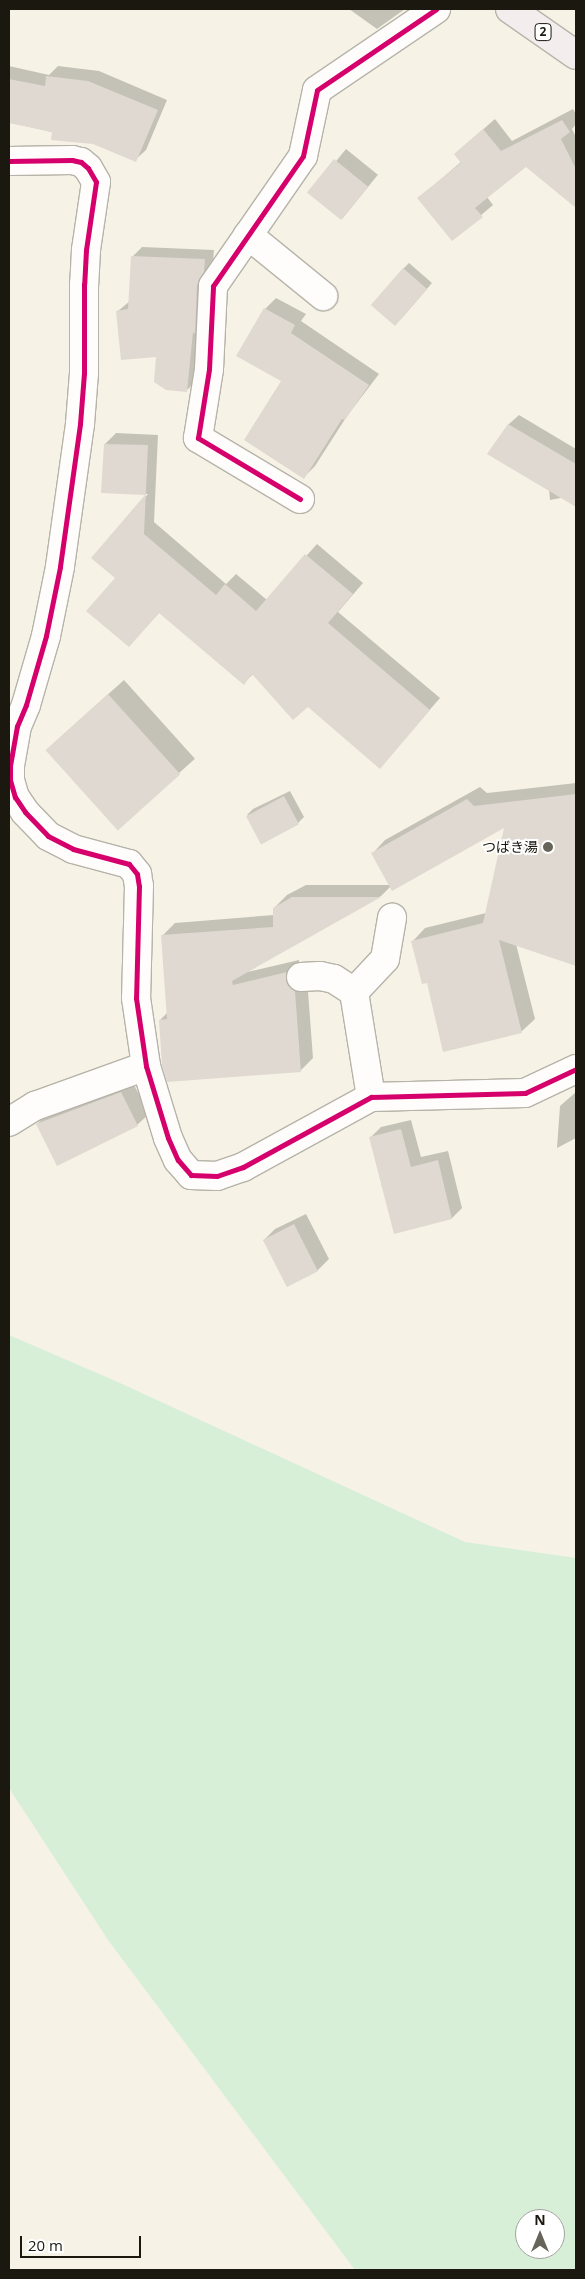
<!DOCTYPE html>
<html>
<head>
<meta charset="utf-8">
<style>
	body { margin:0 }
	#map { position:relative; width:585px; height:2279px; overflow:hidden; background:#f6f2e5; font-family:"Open Sans","Noto Sans JP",sans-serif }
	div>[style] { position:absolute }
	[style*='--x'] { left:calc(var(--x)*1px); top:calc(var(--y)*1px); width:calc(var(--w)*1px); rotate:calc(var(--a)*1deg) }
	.green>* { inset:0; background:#d7efd7 }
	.shadow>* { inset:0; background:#0003; transform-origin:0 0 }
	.building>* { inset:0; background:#dfd9d1; transform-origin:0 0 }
	.roads { filter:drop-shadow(1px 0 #b6b3a9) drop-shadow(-1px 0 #b6b3a9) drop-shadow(0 1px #b6b3a9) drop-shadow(0 -1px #b6b3a9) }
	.minor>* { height:28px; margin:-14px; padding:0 14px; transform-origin:14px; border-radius:14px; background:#fefdfb }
	.major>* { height:28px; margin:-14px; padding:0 14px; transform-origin:14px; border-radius:14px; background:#f3eeed }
	.cycleway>* { height:5px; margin:-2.5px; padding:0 2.5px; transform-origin:2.5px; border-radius:2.5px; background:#d6006c }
	.dots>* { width:14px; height:14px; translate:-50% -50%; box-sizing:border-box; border:2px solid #fff; border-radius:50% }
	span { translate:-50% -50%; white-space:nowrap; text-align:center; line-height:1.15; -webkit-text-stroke:4px #fff; paint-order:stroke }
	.shield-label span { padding:1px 4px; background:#fff; border:1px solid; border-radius:4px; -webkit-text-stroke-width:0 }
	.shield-label { font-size:12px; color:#1a180f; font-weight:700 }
	.poi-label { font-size:14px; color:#1a180f }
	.right { translate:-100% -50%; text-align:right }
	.frame { position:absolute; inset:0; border:10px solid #1a180f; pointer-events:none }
	.north { position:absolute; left:515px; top:2209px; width:50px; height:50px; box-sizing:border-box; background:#fff; border:1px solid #a3a39f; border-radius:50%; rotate:0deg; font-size:14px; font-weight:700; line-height:20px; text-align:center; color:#1a180f }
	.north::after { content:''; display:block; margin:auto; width:18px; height:22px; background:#67645a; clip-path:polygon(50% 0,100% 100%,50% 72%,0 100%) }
	.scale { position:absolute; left:20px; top:2236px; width:121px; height:22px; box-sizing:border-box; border:2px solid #1a180f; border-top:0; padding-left:6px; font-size:15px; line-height:18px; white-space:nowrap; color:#1a180f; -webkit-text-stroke:4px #fff; paint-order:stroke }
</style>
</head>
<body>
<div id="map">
	<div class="green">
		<div style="clip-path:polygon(evenodd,9px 1335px,120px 1383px,465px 1542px,576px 1558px,576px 2270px,355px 2270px,108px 1940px,9px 1788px,9px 1335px,525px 2219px,555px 2219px,555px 2249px,525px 2249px,525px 2219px)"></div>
	</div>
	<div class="shadow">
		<div style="clip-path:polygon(349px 9px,405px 9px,377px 29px)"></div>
		<div style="clip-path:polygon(9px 66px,49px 75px,58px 66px,99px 71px,167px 100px,146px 150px,135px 160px,94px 142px,9px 122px)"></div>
		<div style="clip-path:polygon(573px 109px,576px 114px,576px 124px,572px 129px,576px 137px,576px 206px,526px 165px,487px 197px,493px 205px,453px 239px,419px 198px,461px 162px,455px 154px,495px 119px,512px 141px)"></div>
		<div style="left:346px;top:149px;width:41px;height:57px;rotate:39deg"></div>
		<div style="clip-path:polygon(142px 247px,214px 250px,213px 261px,206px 275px,196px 381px,186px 391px,118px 311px,130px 301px,132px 257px)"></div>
		<div style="clip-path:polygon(409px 263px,432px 283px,401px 319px,403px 269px)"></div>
		<div style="clip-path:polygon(276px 298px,306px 314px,301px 321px,379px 374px,347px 416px,315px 466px,304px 477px,265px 309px)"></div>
		<div style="clip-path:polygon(519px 415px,576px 449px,576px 495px,550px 500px,549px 489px,489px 454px,509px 424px)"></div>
		<div style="clip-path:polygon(116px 433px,158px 435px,154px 522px,226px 584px,236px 574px,267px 600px,317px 544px,363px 583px,338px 612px,440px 698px,380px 767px,308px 705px,253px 674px,244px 683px,160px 612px,129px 645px,116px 578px,93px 558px,148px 494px,102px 492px,105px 444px)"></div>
		<div style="left:124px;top:680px;width:106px;height:104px;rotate:48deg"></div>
		<div style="clip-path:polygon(576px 783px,576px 964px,516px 944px,535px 1019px,522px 1031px,444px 1051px,428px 982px,413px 941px,425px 928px,486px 913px,506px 826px,391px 886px,381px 896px,243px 973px,299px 960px,300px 972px,307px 978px,313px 1058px,300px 1071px,160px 1020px,168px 1012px,162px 936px,175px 923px,274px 915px,274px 908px,287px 895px,306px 885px,390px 885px,373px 853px,385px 840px,480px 787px,487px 793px)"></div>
		<div style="clip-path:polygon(290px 791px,304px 817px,298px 823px,247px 815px,253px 809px)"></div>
		<div style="clip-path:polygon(132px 1081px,149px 1114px,137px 1125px,37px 1124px,49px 1113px)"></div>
		<div style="clip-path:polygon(576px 1092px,576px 1138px,557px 1148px,560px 1106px)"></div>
		<div style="clip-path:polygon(411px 1120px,421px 1157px,448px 1151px,462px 1208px,452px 1218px,395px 1233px,371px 1137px,381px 1127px)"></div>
		<div style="clip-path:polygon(306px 1214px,329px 1259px,318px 1270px,287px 1285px,264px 1240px,275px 1229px)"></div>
	</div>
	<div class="building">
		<div style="clip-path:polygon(46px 76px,88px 81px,158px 110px,136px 162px,93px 144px,51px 140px,52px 132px,9px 123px,9px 79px,45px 86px)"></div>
		<div style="clip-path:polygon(562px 120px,570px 132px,561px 139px,576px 169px,576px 208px,526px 167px,475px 208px,483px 217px,452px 241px,417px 198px,461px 163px,454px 154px,483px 129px,501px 151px)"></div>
		<div style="left:334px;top:159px;width:44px;height:43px;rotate:39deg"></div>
		<div style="clip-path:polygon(131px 256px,205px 259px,204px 272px,197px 285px,195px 334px,193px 332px,187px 392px,166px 390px,154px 382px,156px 357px,121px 360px,116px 311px,128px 309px)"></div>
		<div style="left:403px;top:268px;width:32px;height:49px;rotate:41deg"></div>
		<div style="clip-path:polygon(264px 308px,295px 325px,291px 333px,369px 385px,345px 420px,342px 419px,304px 479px,244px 440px,281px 381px,236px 356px)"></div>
		<div style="clip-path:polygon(508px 424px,576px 464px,576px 507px,487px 454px)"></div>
		<div style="clip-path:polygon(104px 444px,148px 445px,144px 534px,216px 595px,225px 584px,256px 611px,305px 554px,353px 594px,328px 623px,430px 710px,380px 769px,308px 707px,293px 720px,252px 674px,244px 685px,159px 613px,129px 647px,86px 611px,115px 578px,91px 558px,145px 495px,101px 493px)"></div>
		<div style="left:108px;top:694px;width:108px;height:84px;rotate:48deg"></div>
		<div style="clip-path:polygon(576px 794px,576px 966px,499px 940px,522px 1033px,443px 1052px,427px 983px,422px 984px,411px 941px,483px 923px,504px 828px,392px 891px,371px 853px,467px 799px,474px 806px)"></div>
		<div style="left:284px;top:796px;width:32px;height:43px;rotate:62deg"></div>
		<div style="clip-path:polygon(292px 897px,381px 897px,232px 981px,233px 985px,287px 972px,288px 985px,295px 991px,301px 1072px,167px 1082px,162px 1065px,159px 1020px,167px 1019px,161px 935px,273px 927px,273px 908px)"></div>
		<div style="clip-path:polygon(121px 1092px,138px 1126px,57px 1166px,36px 1124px)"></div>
		<div style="clip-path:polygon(401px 1129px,411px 1167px,438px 1160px,452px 1219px,394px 1234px,369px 1137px)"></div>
		<div style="left:294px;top:1224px;width:53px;height:35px;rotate:63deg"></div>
	</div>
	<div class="roads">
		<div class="minor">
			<div style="--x:9;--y:161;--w:63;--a:-0.9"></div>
			<div style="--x:72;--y:160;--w:9;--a:13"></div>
			<div style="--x:81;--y:162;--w:9;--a:41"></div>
			<div style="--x:88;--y:168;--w:16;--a:60"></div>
			<div style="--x:96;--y:182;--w:69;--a:98.4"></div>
			<div style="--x:86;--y:250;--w:34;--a:93"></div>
			<div style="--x:84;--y:284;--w:89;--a:90"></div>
			<div style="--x:84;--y:373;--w:51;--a:94.5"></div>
			<div style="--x:80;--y:424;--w:144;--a:98"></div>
			<div style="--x:60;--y:567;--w:70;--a:101.5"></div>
			<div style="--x:46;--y:636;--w:72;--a:106.2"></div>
			<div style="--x:26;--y:705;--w:23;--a:113"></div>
			<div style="--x:17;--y:726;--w:40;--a:100"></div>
			<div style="--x:10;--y:765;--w:15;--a:90"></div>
			<div style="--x:10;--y:780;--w:18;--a:74"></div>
			<div style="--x:15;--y:797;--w:18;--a:56"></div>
			<div style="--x:25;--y:812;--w:33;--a:46"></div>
			<div style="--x:48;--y:836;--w:28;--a:27"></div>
			<div style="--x:73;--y:849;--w:58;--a:15"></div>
			<div style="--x:129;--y:864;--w:13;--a:51"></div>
			<div style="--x:137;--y:874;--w:12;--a:81"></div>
			<div style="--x:139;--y:886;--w:112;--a:91.5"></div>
			<div style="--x:136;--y:998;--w:69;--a:81.6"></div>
			<div style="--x:146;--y:1066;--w:75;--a:73"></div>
			<div style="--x:168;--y:1138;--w:24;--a:66"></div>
			<div style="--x:178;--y:1160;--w:20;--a:49"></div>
			<div style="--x:191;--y:1175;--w:26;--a:2"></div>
			<div style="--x:217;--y:1176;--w:28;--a:-19"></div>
			<div style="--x:243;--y:1167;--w:146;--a:-28.7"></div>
			<div style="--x:371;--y:1097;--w:154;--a:-1.5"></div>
			<div style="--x:525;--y:1093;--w:56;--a:-25.2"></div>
			<div style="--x:248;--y:235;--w:97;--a:39.1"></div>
			<div style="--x:300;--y:499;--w:119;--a:-149.1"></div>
			<div style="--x:198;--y:438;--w:70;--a:-80.9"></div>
			<div style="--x:209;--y:369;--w:83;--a:-87.2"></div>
			<div style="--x:213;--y:286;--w:158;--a:-55.3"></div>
			<div style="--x:303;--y:156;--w:67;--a:-78"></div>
			<div style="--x:317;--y:90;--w:144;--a:-34.2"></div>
			<div style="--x:301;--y:977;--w:19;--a:-3"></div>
			<div style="--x:320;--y:976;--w:14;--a:12"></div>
			<div style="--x:334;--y:979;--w:24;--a:33"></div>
			<div style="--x:371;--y:1097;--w:106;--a:-99.2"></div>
			<div style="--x:354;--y:992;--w:45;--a:-46.8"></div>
			<div style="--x:385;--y:959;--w:42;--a:-80.3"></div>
			<div style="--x:9;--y:1122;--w:31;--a:-32"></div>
			<div style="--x:35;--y:1106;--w:118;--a:-19.8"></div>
		</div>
		<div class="major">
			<div style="--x:510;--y:9;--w:80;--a:34.9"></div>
		</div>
	</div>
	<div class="cycleway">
		<div style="--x:9;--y:161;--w:63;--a:-0.9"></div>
		<div style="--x:72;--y:160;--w:9;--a:13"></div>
		<div style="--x:81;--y:162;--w:9;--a:41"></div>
		<div style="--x:88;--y:168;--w:16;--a:60"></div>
		<div style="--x:96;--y:182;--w:69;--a:98.4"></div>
		<div style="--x:86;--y:250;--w:34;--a:93"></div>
		<div style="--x:84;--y:284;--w:89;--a:90"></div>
		<div style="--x:84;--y:373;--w:51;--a:94.5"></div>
		<div style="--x:80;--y:424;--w:144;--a:98"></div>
		<div style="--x:60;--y:567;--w:70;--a:101.5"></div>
		<div style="--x:46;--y:636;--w:72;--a:106.2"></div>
		<div style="--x:26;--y:705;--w:23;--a:113"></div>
		<div style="--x:17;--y:726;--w:40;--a:100"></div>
		<div style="--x:10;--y:765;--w:15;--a:90"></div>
		<div style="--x:10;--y:780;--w:18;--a:74"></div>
		<div style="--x:15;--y:797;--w:18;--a:56"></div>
		<div style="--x:25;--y:812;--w:33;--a:46"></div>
		<div style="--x:48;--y:836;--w:28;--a:27"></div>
		<div style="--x:73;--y:849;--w:58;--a:15"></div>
		<div style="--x:129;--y:864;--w:13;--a:51"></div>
		<div style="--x:137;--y:874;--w:12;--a:81"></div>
		<div style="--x:139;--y:886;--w:112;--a:91.5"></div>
		<div style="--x:136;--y:998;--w:69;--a:81.6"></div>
		<div style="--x:146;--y:1066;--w:75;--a:73"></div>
		<div style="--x:168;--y:1138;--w:24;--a:66"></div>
		<div style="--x:178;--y:1160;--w:20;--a:49"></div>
		<div style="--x:191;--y:1175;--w:26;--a:2"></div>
		<div style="--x:217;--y:1176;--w:28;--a:-19"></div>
		<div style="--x:243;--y:1167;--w:146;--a:-28.7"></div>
		<div style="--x:371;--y:1097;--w:154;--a:-1.5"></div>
		<div style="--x:525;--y:1093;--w:56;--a:-25.2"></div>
		<div style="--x:300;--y:499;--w:119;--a:-149.1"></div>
		<div style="--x:198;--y:438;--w:70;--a:-80.9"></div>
		<div style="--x:209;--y:369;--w:83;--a:-87.2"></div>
		<div style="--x:213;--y:286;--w:158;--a:-55.3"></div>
		<div style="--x:303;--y:156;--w:67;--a:-78"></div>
		<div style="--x:317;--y:90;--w:144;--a:-34.2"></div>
	</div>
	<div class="dots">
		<div style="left:548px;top:847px;background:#67645a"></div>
	</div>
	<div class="shield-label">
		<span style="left:543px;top:32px">2</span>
	</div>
	<div class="poi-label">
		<span class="right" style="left:538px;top:847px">つばき湯</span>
	</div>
	<div class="frame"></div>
	<div class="north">N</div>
	<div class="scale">20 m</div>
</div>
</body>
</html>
